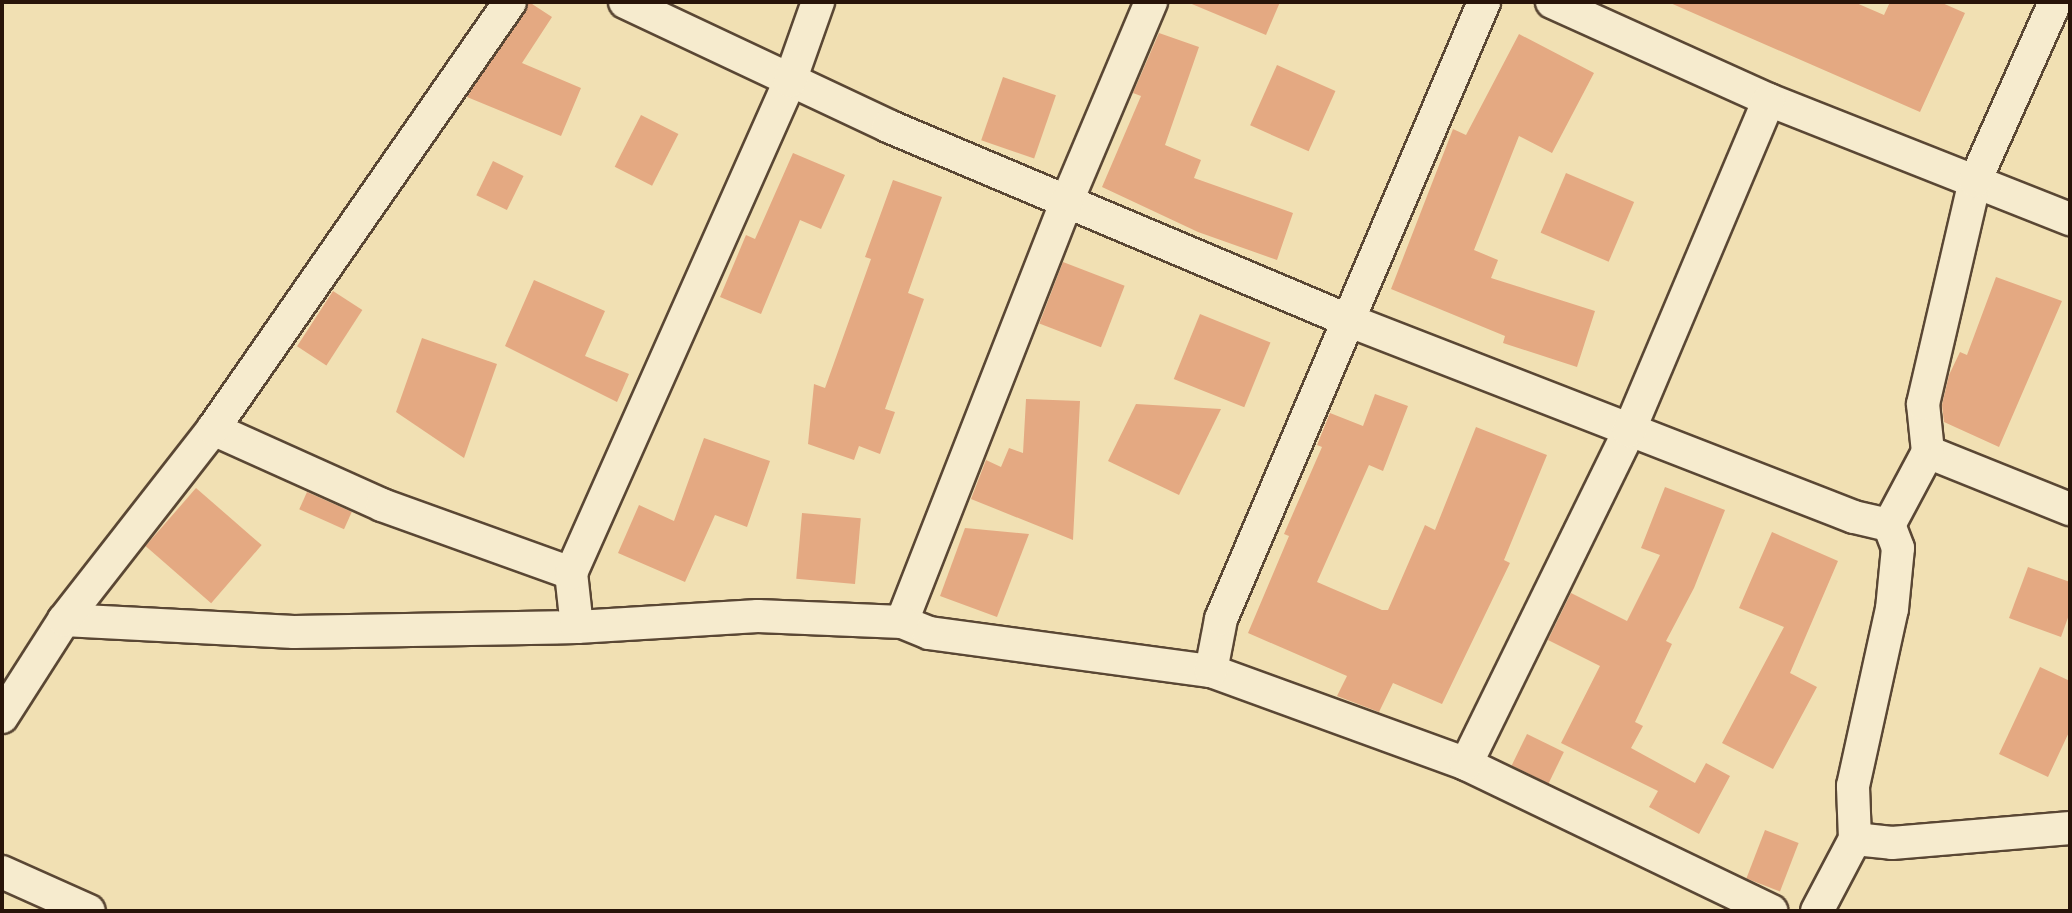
<!DOCTYPE html>
<html>
<head>
<meta charset="utf-8">
<style>
	body { margin:0 }
	#map { position:relative; width:2072px; height:913px; overflow:hidden; background:#f1e0b3; font-family:Alegreya,serif }
	div>[style] { position:absolute }
	[style*='--x'] { left:calc(var(--x)*1px); top:calc(var(--y)*1px); width:calc(var(--w)*1px); rotate:calc(var(--a)*1deg) }
	.building>* { inset:0; background:#e4a982; transform-origin:0 0 }
	.roads { filter:drop-shadow(2px 0 #5a4734) drop-shadow(-2px 0 #5a4734) drop-shadow(0 2px #5a4734) drop-shadow(0 -2px #5a4734) }
	.street>* { height:32px; margin:-16px; padding:0 16px; transform-origin:16px; border-radius:16px; background:#f6ebce }
	span { translate:-50% -50%; white-space:nowrap; text-align:center; line-height:1.15; -webkit-text-stroke:8px #f6ebce; paint-order:stroke }
	.frame { position:absolute; inset:0; border:4px solid #281409; pointer-events:none }
</style>
</head>
<body>
<div id="map">
	<div class="building">
		<div style="clip-path:polygon(529px 2px,552px 17px,522px 63px,581px 88px,561px 136px,467px 97px)"></div>
		<div style="clip-path:polygon(1187px 2px,1280px 2px,1266px 35px)"></div>
		<div style="clip-path:polygon(1668px 2px,1854px 2px,1884px 15px,1890px 2px,1940px 2px,1965px 13px,1920px 112px)"></div>
		<div style="clip-path:polygon(1159px 33px,1199px 47px,1165px 145px,1201px 160px,1194px 178px,1293px 213px,1277px 260px,1198px 232px,1102px 187px,1141px 96px,1133px 93px)"></div>
		<div style="clip-path:polygon(1519px 34px,1594px 73px,1552px 153px,1519px 136px,1474px 250px,1498px 260px,1491px 278px,1595px 311px,1577px 367px,1503px 343px,1505px 336px,1391px 289px,1453px 129px,1466px 135px)"></div>
		<div style="left:1277px;top:65px;width:64px;height:66px;rotate:24deg"></div>
		<div style="left:1003px;top:77px;width:56px;height:67px;rotate:19deg"></div>
		<div style="left:641px;top:115px;width:42px;height:58px;rotate:27deg"></div>
		<div style="clip-path:polygon(793px 153px,845px 175px,821px 229px,800px 220px,761px 314px,720px 297px,746px 235px,755px 239px)"></div>
		<div style="left:493px;top:161px;width:34px;height:38px;rotate:26deg"></div>
		<div style="left:1566px;top:173px;width:74px;height:65px;rotate:23deg"></div>
		<div style="clip-path:polygon(893px 180px,942px 197px,908px 293px,924px 299px,885px 409px,895px 412px,880px 454px,859px 446px,854px 460px,808px 444px,814px 384px,825px 388px,871px 259px,865px 257px)"></div>
		<div style="left:1063px;top:262px;width:66px;height:66px;rotate:21deg"></div>
		<div style="clip-path:polygon(1996px 277px,2062px 301px,1999px 447px,1944px 422px,1942px 405px,1949px 375px,1960px 352px,1967px 355px)"></div>
		<div style="clip-path:polygon(534px 280px,605px 311px,585px 356px,629px 374px,617px 402px,505px 346px)"></div>
		<div style="left:333px;top:291px;width:35px;height:66px;rotate:33deg"></div>
		<div style="left:1200px;top:314px;width:76px;height:70px;rotate:22deg"></div>
		<div style="clip-path:polygon(422px 338px,497px 364px,464px 458px,396px 412px)"></div>
		<div style="clip-path:polygon(1375px 394px,1408px 406px,1383px 471px,1369px 465px,1317px 582px,1382px 610px,1388px 610px,1425px 525px,1435px 530px,1476px 427px,1547px 455px,1504px 560px,1510px 563px,1442px 704px,1393px 683px,1379px 712px,1337px 696px,1347px 676px,1248px 633px,1289px 536px,1284px 534px,1322px 447px,1317px 445px,1330px 413px,1363px 426px)"></div>
		<div style="clip-path:polygon(1026px 399px,1080px 401px,1073px 540px,971px 499px,986px 460px,1001px 467px,1009px 448px,1023px 453px)"></div>
		<div style="clip-path:polygon(1136px 404px,1221px 409px,1179px 495px,1108px 461px)"></div>
		<div style="clip-path:polygon(704px 438px,770px 461px,747px 527px,715px 515px,685px 582px,618px 553px,639px 505px,674px 521px)"></div>
		<div style="clip-path:polygon(1665px 487px,1725px 510px,1694px 588px,1666px 641px,1672px 644px,1635px 722px,1643px 726px,1631px 748px,1695px 783px,1706px 763px,1730px 776px,1699px 834px,1649px 807px,1658px 791px,1561px 743px,1600px 666px,1548px 640px,1571px 593px,1627px 621px,1660px 555px,1641px 548px)"></div>
		<div style="left:196px;top:488px;width:87px;height:77px;rotate:41deg"></div>
		<div style="left:307px;top:492px;width:49px;height:19px;rotate:24deg"></div>
		<div style="left:802px;top:513px;width:59px;height:66px;rotate:5deg"></div>
		<div style="clip-path:polygon(965px 528px,1029px 534px,997px 617px,940px 596px)"></div>
		<div style="clip-path:polygon(1772px 532px,1838px 561px,1790px 673px,1817px 687px,1773px 769px,1722px 743px,1784px 627px,1739px 608px)"></div>
		<div style="clip-path:polygon(2028px 567px,2070px 582px,2070px 612px,2061px 637px,2009px 618px)"></div>
		<div style="clip-path:polygon(2040px 667px,2070px 681px,2070px 730px,2048px 777px,1999px 754px)"></div>
		<div style="left:1527px;top:734px;width:41px;height:35px;rotate:26deg"></div>
		<div style="left:1765px;top:830px;width:36px;height:52px;rotate:21deg"></div>
	</div>
	<div class="roads">
		<div class="street">
			<div style="--x:625;--y:2;--w:291;--a:25.2"></div>
			<div style="--x:888;--y:126;--w:496;--a:22.9"></div>
			<div style="--x:1345;--y:319;--w:546;--a:21.26"></div>
			<div style="--x:1854;--y:517;--w:36;--a:13"></div>
			<div style="--x:1151;--y:2;--w:218;--a:112.9"></div>
			<div style="--x:1066;--y:203;--w:450;--a:111.4"></div>
			<div style="--x:902;--y:622;--w:29;--a:22"></div>
			<div style="--x:929;--y:633;--w:285;--a:7.7"></div>
			<div style="--x:1211;--y:671;--w:271;--a:20"></div>
			<div style="--x:1466;--y:764;--w:339;--a:25.7"></div>
			<div style="--x:1552;--y:2;--w:238;--a:24.3"></div>
			<div style="--x:1769;--y:100;--w:324;--a:21.6"></div>
			<div style="--x:213;--y:429;--w:185;--a:24.2"></div>
			<div style="--x:382;--y:505;--w:201;--a:19.8"></div>
			<div style="--x:1928;--y:452;--w:153;--a:21.9"></div>
			<div style="--x:64;--y:620;--w:230;--a:3"></div>
			<div style="--x:294;--y:632;--w:283;--a:-1"></div>
			<div style="--x:577;--y:627;--w:181;--a:-3.5"></div>
			<div style="--x:758;--y:616;--w:144;--a:2.4"></div>
			<div style="--x:577;--y:627;--w:54;--a:-96.3"></div>
			<div style="--x:571;--y:573;--w:539;--a:-66.01"></div>
			<div style="--x:790;--y:81;--w:84;--a:-70.5"></div>
			<div style="--x:1211;--y:671;--w:53;--a:-79.1"></div>
			<div style="--x:1221;--y:619;--w:671;--a:-66.91"></div>
			<div style="--x:2;--y:717;--w:115;--a:-57.4"></div>
			<div style="--x:64;--y:620;--w:242;--a:-52"></div>
			<div style="--x:213;--y:429;--w:520;--a:-55.18"></div>
			<div style="--x:1466;--y:764;--w:371;--a:-63.9"></div>
			<div style="--x:1629;--y:431;--w:359;--a:-67.1"></div>
			<div style="--x:1855;--y:839;--w:37;--a:6"></div>
			<div style="--x:1892;--y:843;--w:179;--a:-4.8"></div>
			<div style="--x:2;--y:872;--w:95;--a:24.1"></div>
			<div style="--x:1817;--y:911;--w:81;--a:-62.2"></div>
			<div style="--x:1855;--y:839;--w:53;--a:-92.2"></div>
			<div style="--x:1853;--y:786;--w:181;--a:-77.6"></div>
			<div style="--x:1892;--y:609;--w:61;--a:-84.4"></div>
			<div style="--x:1898;--y:548;--w:25;--a:-111"></div>
			<div style="--x:1889;--y:525;--w:83;--a:-61.9"></div>
			<div style="--x:1928;--y:452;--w:48;--a:-95.9"></div>
			<div style="--x:1923;--y:404;--w:229;--a:-76.9"></div>
			<div style="--x:1975;--y:181;--w:196;--a:-65.9"></div>
		</div>
	</div>
	<div class="frame"></div>
</div>
</body>
</html>
